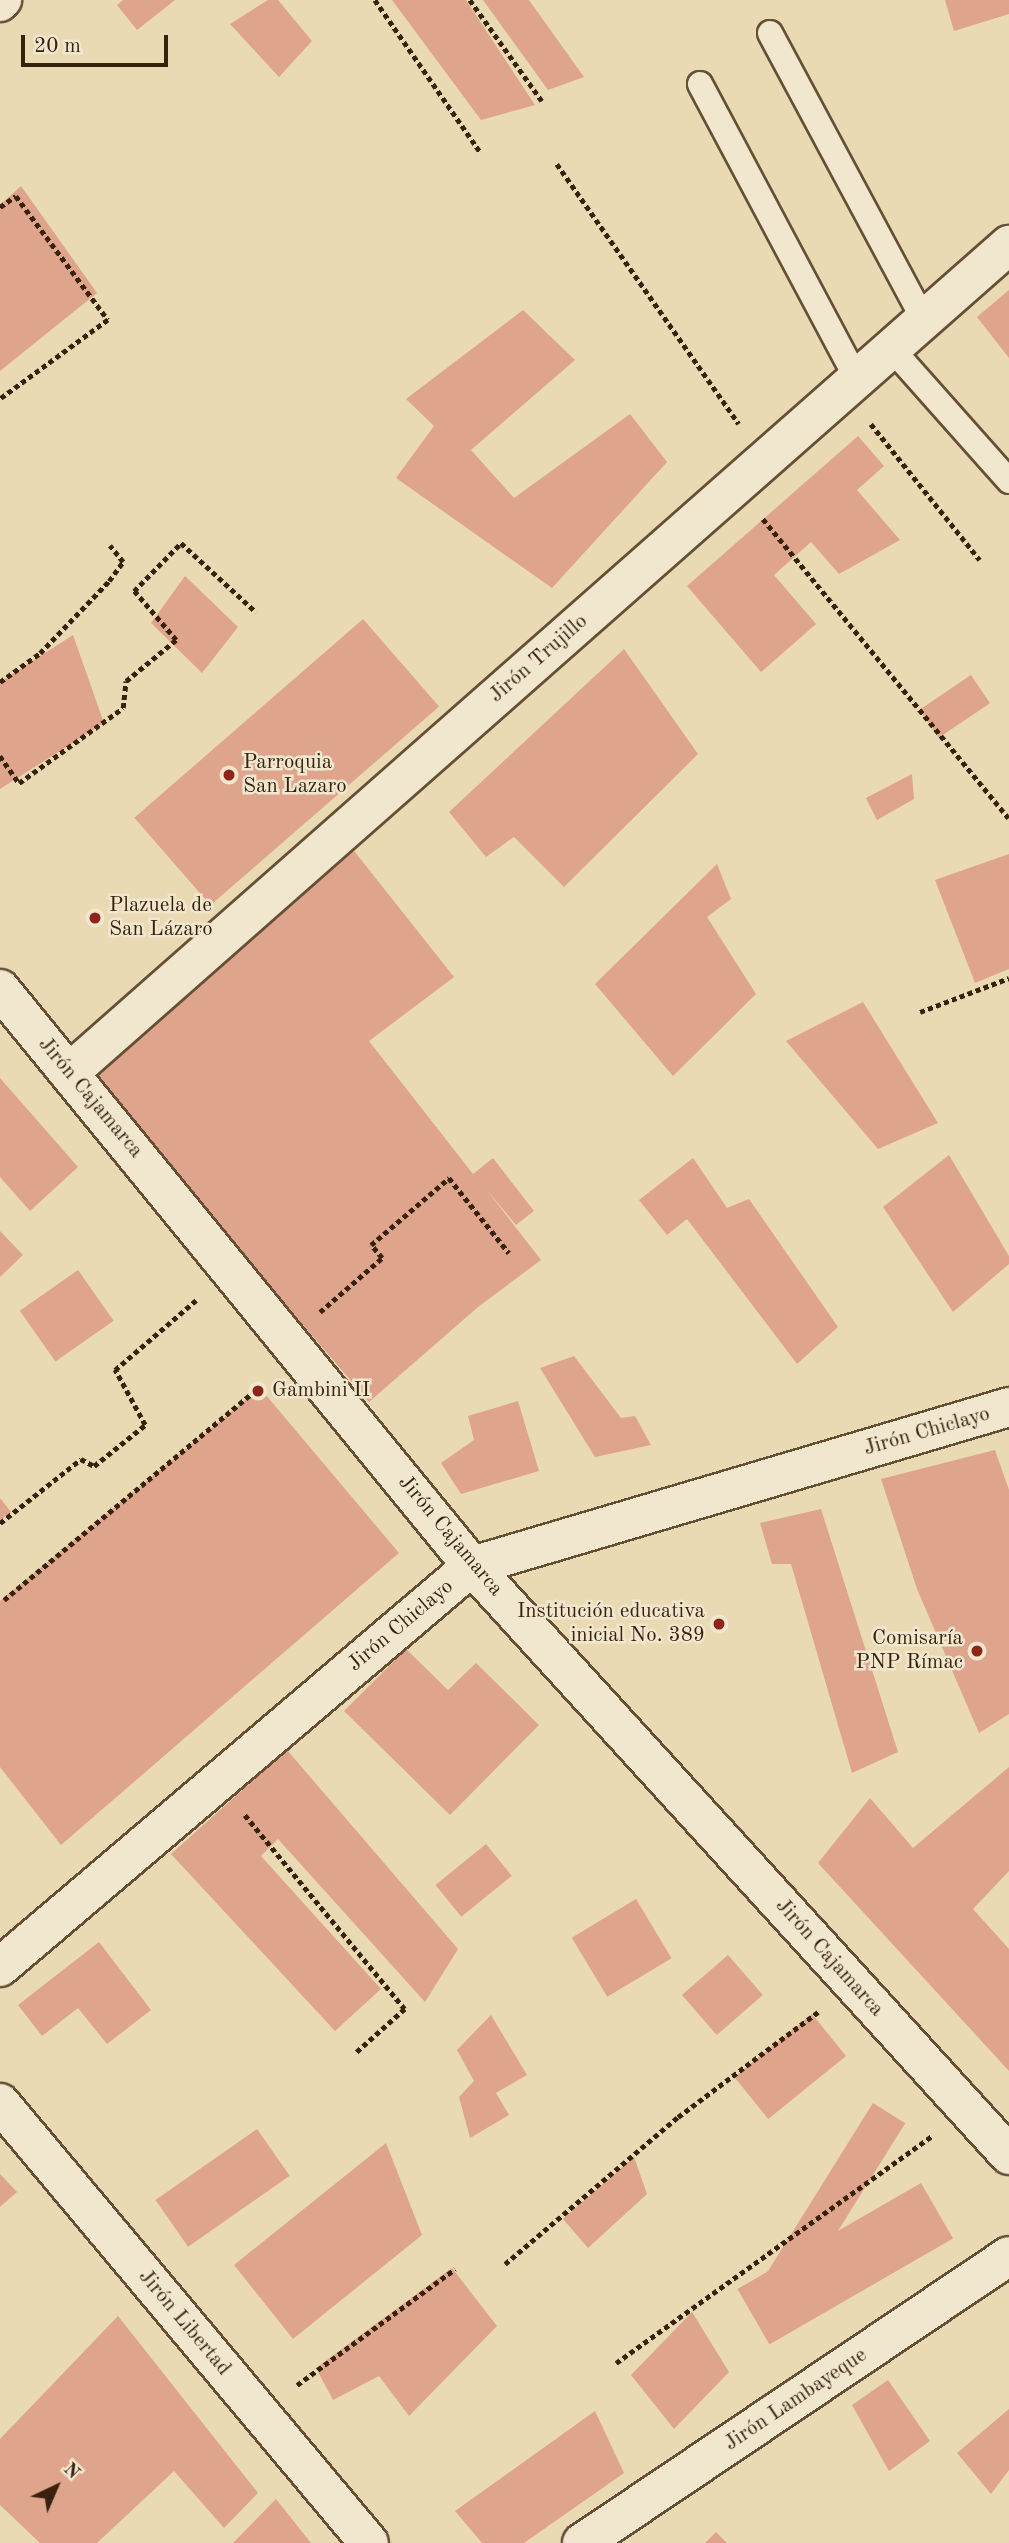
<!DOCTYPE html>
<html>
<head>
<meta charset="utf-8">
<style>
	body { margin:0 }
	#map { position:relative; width:1009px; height:2543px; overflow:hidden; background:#eadab3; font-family:"Old Standard TT",serif }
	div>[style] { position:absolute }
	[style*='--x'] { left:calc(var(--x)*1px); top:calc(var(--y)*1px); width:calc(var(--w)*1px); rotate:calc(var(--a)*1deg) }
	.building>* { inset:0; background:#dea48c; transform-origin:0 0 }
	.path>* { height:4.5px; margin-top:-2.25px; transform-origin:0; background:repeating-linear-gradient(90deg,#39220d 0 5px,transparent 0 8.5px) }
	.roads { filter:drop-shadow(2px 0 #655036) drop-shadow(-2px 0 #655036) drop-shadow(0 2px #655036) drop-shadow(0 -2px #655036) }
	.service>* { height:24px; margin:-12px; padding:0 12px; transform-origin:12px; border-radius:12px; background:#f1e7ce }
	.minor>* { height:38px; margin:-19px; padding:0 19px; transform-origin:19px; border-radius:19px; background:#f1e7ce }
	.tertiary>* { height:38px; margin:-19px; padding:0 19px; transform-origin:19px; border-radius:19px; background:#f1e7ce }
	.secondary>* { height:38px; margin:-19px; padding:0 19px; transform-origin:19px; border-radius:19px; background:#f1e7ce }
	.dots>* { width:19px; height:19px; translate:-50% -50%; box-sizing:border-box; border:4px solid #f1e7ce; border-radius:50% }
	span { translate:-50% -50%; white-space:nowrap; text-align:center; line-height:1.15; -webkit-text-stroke:5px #f1e7ce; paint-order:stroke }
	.street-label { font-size:21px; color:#39220d }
	.poi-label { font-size:21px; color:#39220d }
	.left { translate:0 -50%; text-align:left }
	.right { translate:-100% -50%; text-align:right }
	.north { position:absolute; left:21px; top:2452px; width:70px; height:70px; -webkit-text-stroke:5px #f1e7ce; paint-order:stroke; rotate:44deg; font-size:19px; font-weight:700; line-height:28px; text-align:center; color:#39220d }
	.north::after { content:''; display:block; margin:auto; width:24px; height:32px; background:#39220d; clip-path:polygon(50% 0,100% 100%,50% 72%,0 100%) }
	.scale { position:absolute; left:21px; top:35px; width:147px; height:32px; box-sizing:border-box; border:4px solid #39220d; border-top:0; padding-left:9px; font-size:21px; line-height:24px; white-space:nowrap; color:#39220d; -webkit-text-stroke:5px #f1e7ce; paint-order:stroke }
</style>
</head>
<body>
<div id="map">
	<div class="building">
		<div style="clip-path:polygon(123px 0,175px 0,137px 30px,117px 5px)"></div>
		<div style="clip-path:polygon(268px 0,278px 0,312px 41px,279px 77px,230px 24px)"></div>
		<div style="clip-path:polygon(392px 0,466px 0,535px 105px,481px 120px)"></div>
		<div style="clip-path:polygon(483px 0,529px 0,584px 77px,548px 90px)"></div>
		<div style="clip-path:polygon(945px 0,1009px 0,1009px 14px,954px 31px)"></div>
		<div style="clip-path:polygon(21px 186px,97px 293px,0 371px,0 205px)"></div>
		<div style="clip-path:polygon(1009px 290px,1009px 358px,977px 317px)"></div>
		<div style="clip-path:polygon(523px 310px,575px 360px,471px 450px,514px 498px,630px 414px,667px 462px,552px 588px,396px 478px,434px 426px,406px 399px)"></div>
		<div style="clip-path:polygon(858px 436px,884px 466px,857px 490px,900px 540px,839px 574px,811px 542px,774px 575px,816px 624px,761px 672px,687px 586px)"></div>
		<div style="clip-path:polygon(185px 576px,238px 627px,202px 673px,151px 623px)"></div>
		<div style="left:363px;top:619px;width:116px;height:303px;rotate:49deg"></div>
		<div style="clip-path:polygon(73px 635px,104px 723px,0 789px,0 682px)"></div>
		<div style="clip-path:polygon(624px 649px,698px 754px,564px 887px,514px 837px,486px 857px,449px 812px)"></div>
		<div style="left:971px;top:675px;width:34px;height:62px;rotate:56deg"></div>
		<div style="clip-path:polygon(912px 774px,914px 799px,877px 820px,866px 798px)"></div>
		<div style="clip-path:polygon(351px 847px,454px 977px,369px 1041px,473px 1174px,493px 1158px,534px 1211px,516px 1225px,486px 1189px,541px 1260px,478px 1307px,369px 1402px,90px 1076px)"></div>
		<div style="clip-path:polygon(1009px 854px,1009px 969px,975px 983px,935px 880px)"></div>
		<div style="clip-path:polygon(717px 864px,731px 899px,707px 917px,756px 994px,673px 1076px,595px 984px)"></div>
		<div style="clip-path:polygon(863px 1002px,938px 1123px,878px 1149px,786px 1041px)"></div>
		<div style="clip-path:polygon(0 1078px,78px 1167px,30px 1211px,0 1177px)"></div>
		<div style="clip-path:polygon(949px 1155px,1009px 1256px,1009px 1264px,953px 1312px,883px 1207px)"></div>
		<div style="clip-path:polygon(693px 1158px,727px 1208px,749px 1199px,838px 1327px,797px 1364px,687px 1219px,667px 1235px,639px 1200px)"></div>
		<div style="clip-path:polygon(0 1231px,23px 1255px,0 1277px)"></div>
		<div style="left:78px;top:1270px;width:62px;height:71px;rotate:55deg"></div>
		<div style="clip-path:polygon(574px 1356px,621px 1418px,635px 1416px,651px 1445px,595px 1457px,540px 1368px)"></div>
		<div style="clip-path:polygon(260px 1388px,399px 1553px,61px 1845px,0 1767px,0 1601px)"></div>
		<div style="clip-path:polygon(518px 1401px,539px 1471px,461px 1494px,441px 1463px,474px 1440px,468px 1416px)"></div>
		<div style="clip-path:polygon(995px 1450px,1009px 1490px,1009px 1714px,979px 1733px,917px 1589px,881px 1479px)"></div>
		<div style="clip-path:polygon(0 1498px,11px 1512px,0 1520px)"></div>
		<div style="clip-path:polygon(821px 1509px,898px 1752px,852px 1773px,791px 1564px,772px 1564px,760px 1523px)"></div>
		<div style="clip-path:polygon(406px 1649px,448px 1690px,476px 1663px,539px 1725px,450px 1815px,344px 1711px)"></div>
		<div style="clip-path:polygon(287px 1750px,458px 1949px,425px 2002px,278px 1839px,261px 1856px,381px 1989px,335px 2031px,171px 1854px)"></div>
		<div style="clip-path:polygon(1009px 1767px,1009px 1871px,973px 1909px,1009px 1949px,1009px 2071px,818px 1863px,870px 1798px,913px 1848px)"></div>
		<div style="left:486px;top:1844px;width:41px;height:65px;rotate:51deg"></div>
		<div style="left:636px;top:1899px;width:69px;height:75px;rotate:59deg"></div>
		<div style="clip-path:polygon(99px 1942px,151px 2010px,107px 2044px,78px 2008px,42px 2036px,18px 2005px)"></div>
		<div style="left:728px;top:1955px;width:53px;height:61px;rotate:49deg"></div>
		<div style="left:812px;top:2014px;width:54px;height:100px;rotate:51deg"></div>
		<div style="clip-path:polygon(491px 2015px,527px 2075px,496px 2093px,509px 2115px,470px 2138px,459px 2097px,474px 2081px,457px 2050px)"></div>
		<div style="left:873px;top:2103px;width:38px;height:238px;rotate:32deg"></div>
		<div style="left:257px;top:2129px;width:57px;height:124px;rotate:55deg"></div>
		<div style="clip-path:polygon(386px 2143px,422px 2235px,293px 2339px,234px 2265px)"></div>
		<div style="clip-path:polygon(634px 2157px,647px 2194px,588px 2248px,563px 2219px)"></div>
		<div style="clip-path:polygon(0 2174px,17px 2192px,0 2207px)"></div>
		<div style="left:921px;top:2183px;width:64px;height:212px;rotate:60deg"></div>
		<div style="clip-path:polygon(452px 2268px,497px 2326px,409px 2416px,379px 2376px,333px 2400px,316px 2368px)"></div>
		<div style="clip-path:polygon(692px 2312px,729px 2372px,674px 2429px,631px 2375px)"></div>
		<div style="clip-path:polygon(118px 2316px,258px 2493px,224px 2528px,174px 2471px,97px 2543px,40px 2543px,0 2505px,0 2439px)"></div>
		<div style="clip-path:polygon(888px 2380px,930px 2441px,889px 2471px,852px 2405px)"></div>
		<div style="clip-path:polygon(1009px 2409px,1009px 2470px,991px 2494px,957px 2453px)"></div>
		<div style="clip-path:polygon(595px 2411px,624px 2473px,524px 2543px,482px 2543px,455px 2511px)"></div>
		<div style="clip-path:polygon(276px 2499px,311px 2543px,233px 2543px)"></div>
		<div style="clip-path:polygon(716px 2532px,727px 2543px,705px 2543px)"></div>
	</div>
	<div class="path">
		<div style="--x:375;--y:0;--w:186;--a:55.3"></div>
		<div style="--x:470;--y:0;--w:124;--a:54.5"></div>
		<div style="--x:557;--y:164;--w:317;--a:55"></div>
		<div style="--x:0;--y:207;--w:19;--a:-35"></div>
		<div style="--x:16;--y:196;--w:154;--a:53.4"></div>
		<div style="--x:108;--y:320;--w:134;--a:143.8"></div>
		<div style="--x:871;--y:424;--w:174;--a:51.3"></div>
		<div style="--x:763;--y:519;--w:387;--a:50.6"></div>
		<div style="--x:0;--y:682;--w:49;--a:-35.9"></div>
		<div style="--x:40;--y:653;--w:100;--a:-46.2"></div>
		<div style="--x:109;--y:581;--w:24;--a:-54"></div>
		<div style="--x:123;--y:562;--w:21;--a:-129"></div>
		<div style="--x:0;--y:756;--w:33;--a:55"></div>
		<div style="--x:19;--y:783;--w:128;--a:-35.8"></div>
		<div style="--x:123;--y:708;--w:27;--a:-84"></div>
		<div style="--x:126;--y:681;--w:65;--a:-39.4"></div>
		<div style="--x:176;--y:640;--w:65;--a:-130.6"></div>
		<div style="--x:134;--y:591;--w:67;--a:-45.6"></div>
		<div style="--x:181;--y:543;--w:102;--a:42.6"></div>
		<div style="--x:920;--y:1012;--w:95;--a:-20.9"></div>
		<div style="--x:320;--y:1312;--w:82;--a:-41.1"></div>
		<div style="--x:382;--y:1258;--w:17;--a:-130"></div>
		<div style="--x:371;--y:1245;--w:103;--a:-40.7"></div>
		<div style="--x:449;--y:1178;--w:96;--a:51.3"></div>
		<div style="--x:0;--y:1523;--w:103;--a:-38.3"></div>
		<div style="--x:81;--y:1459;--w:15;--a:28"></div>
		<div style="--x:94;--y:1466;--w:65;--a:-38.8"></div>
		<div style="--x:145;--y:1425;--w:63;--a:-118.6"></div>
		<div style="--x:115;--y:1370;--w:107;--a:-40.8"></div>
		<div style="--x:4;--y:1600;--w:339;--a:-39.8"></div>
		<div style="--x:245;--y:1815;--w:251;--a:50.5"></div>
		<div style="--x:405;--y:2009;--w:66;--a:138.1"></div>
		<div style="--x:505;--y:2264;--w:227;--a:-40.4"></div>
		<div style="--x:678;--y:2117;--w:175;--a:-36.9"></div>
		<div style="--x:616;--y:2363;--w:388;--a:-35.7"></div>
		<div style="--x:297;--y:2385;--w:196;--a:-36.3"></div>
	</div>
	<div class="roads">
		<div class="service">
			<div style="--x:770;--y:33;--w:326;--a:61.8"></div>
			<div style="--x:700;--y:84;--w:334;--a:62"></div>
			<div style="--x:891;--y:348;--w:178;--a:48.4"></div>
		</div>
		<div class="minor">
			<div style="--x:0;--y:2;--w:3;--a:-45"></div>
			<div style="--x:69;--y:1073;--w:1253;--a:-41.38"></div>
			<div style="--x:582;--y:2543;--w:514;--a:-33.91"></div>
		</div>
		<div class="tertiary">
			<div style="--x:0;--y:989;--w:745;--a:50.72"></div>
			<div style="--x:472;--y:1566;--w:797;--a:47.64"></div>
			<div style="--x:0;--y:1967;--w:619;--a:-40.35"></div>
			<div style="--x:472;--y:1566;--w:560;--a:-16.49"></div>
		</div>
		<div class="secondary">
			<div style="--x:0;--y:2103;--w:574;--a:50.02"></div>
		</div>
	</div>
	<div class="dots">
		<div style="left:229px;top:775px;background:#8f2418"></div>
		<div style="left:95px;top:918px;background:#8f2418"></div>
		<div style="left:258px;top:1391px;background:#8f2418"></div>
		<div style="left:719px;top:1624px;background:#8f2418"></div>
		<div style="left:977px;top:1651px;background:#8f2418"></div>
	</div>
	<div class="street-label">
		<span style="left:539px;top:659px;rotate:-41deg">Jirón Trujillo</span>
		<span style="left:90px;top:1098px;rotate:50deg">Jirón Cajamarca</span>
		<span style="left:927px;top:1432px;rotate:-16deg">Jirón Chiclayo</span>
		<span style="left:450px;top:1536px;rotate:50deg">Jirón Cajamarca</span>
		<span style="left:401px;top:1626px;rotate:-40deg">Jirón Chiclayo</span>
		<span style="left:829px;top:1958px;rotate:48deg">Jirón Cajamarca</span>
		<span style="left:184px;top:2323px;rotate:50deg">Jirón Libertad</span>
		<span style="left:796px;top:2400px;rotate:-34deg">Jirón Lambayeque</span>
	</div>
	<div class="poi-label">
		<span class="left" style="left:243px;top:775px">Parroquia<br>San Lazaro</span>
		<span class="left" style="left:109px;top:918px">Plazuela de<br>San Lázaro</span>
		<span class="left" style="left:272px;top:1391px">Gambini II</span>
		<span class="right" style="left:705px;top:1624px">Institución educativa<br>inicial No. 389</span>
		<span class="right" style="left:963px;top:1651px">Comisaría<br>PNP Rímac</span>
	</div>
	<div class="north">N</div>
	<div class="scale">20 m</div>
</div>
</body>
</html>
